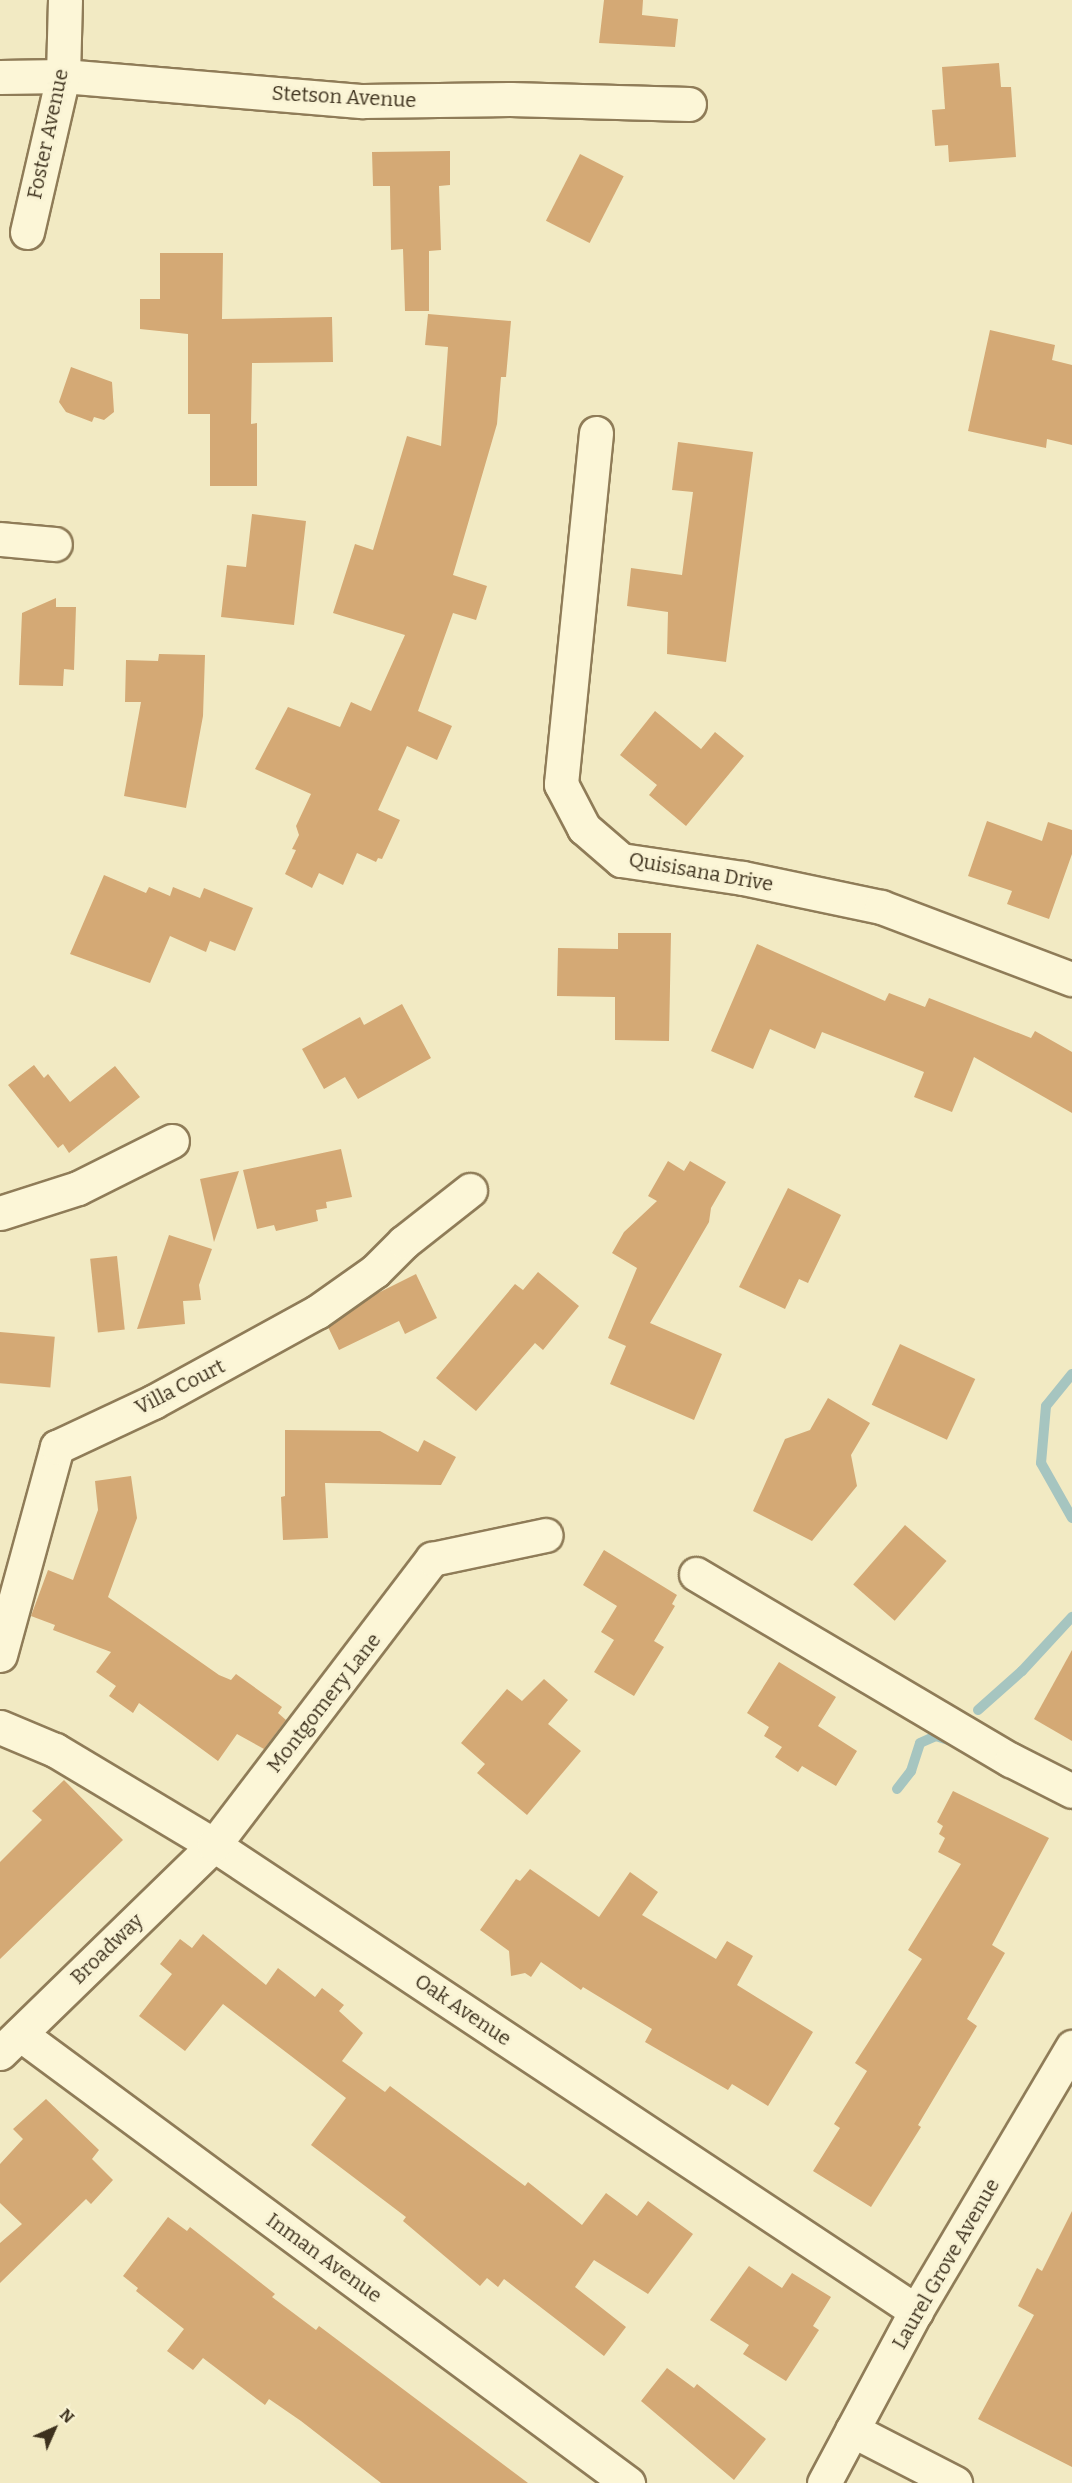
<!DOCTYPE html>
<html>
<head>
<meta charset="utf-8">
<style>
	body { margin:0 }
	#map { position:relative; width:1072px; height:2483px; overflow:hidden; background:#f2eac3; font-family:Bitter,serif }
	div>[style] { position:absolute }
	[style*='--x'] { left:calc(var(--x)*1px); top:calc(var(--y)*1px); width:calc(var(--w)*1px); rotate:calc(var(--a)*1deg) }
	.stream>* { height:10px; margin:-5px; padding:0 5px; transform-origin:5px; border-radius:5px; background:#a6c5c0 }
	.building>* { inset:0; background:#d4a975; transform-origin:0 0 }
	.roads { filter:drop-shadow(2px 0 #8f7c58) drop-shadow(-2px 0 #8f7c58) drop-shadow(0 2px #8f7c58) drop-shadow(0 -2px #8f7c58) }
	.minor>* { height:33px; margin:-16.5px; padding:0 16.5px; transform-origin:16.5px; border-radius:16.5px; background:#fcf6d7 }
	span { translate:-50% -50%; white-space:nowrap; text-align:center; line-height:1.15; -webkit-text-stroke:5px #f9f3d4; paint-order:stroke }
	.street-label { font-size:20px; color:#3d311d }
	.north { position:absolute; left:24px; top:2399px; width:60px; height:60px; -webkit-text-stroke:4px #f9f3d4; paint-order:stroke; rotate:45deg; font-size:16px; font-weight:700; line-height:24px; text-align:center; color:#3d311d }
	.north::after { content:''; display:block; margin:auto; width:21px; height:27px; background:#3d311d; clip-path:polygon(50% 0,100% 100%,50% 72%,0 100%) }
</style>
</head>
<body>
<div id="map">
	<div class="stream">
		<div style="--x:1072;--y:1374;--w:41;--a:129.1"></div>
		<div style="--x:1046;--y:1406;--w:57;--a:95"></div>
		<div style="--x:1041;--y:1463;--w:63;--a:60.6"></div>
		<div style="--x:978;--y:1710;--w:59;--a:-41.6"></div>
		<div style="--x:1022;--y:1671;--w:74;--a:-47.2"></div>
		<div style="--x:897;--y:1789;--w:23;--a:-52"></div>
		<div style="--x:911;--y:1771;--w:29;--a:-72"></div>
		<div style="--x:920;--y:1743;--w:17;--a:-24"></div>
		<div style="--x:936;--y:1736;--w:13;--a:18"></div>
	</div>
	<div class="building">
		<div style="clip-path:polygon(604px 0,643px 0,642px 15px,678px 19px,675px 47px,599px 43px)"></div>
		<div style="clip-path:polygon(999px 63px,1001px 87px,1011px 87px,1016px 157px,949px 162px,948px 145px,935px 146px,932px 110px,945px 109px,942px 67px)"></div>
		<div style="clip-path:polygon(450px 151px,450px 185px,439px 186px,441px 250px,429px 251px,429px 311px,405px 311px,403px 249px,391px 250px,390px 186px,373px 186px,372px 152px)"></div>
		<div style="left:580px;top:154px;width:49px;height:75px;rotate:27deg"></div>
		<div style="clip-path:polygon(160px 253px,223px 253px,222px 319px,332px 317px,333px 362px,252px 363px,251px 424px,257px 423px,257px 486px,210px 486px,210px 414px,188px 414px,188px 334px,140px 329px,140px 299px,160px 299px)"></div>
		<div style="clip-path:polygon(428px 314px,511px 321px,506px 377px,501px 377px,497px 424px,453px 575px,487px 586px,476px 620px,453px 613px,418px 711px,452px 726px,437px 760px,407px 746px,378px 810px,400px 820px,382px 859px,378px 858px,376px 862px,357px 853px,343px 885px,319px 873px,312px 888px,285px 874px,296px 850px,292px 849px,299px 835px,296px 826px,311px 794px,255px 769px,288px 707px,340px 727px,351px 702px,371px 711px,405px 635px,333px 613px,355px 544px,373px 550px,407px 436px,441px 446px,448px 347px,425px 345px)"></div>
		<div style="clip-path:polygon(990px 330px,1055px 345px,1052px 360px,1072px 365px,1072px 445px,1047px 439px,1046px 448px,968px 431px)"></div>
		<div style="clip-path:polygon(71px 367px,112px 382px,114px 412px,104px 420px,94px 417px,92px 422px,66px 412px,59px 402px)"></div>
		<div style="clip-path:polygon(678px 442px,753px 452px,726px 662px,667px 654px,668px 612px,627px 606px,631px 568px,682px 575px,693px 492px,672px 490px)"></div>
		<div style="clip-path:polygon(252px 514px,306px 521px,294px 625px,221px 617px,227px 565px,246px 567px)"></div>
		<div style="clip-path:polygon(56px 598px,56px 607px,76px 607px,74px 670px,64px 669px,63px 686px,19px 685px,22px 613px)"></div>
		<div style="clip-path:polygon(159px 654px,205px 655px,203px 716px,186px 808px,124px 796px,141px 702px,125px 702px,126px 660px,158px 661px)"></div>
		<div style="clip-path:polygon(655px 711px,701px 749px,715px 732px,744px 756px,686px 826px,649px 795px,657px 785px,620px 755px)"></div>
		<div style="clip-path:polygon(987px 821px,1042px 841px,1048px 822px,1072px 830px,1072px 854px,1049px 919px,1007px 904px,1012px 891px,968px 876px)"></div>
		<div style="clip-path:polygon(104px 875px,146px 893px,149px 887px,170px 896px,173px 887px,200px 898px,204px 888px,253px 908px,235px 951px,210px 941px,206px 952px,170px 936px,150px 983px,70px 954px)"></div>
		<div style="clip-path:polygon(618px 933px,671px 933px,669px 1041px,615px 1040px,615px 997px,557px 996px,558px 948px,618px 949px)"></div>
		<div style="clip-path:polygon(757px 944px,885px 1001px,889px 993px,925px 1007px,929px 998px,1031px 1038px,1035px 1031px,1072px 1052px,1072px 1113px,974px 1057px,952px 1112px,914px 1097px,924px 1072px,822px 1032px,815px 1049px,770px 1029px,753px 1069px,711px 1051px)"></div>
		<div style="clip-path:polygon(402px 1004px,431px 1058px,358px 1099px,345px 1077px,324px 1089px,302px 1049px,360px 1017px,364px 1025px)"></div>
		<div style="clip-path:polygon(34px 1065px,44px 1078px,48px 1074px,70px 1102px,115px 1066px,140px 1097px,69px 1153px,63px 1144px,58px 1148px,8px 1085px)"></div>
		<div style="clip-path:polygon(341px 1149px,352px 1197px,326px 1202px,327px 1208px,316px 1210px,318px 1221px,276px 1231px,274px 1225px,257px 1229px,243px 1170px)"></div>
		<div style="clip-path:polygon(668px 1161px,684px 1171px,690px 1161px,726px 1182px,711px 1208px,709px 1222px,650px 1323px,722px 1354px,694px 1420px,610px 1384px,626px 1346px,608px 1338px,637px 1268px,612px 1253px,624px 1232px,657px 1201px,648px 1196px)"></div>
		<div style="clip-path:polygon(239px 1171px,214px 1242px,200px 1179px)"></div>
		<div style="clip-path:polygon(788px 1188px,841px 1215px,808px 1283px,799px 1279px,785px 1309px,739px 1287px)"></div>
		<div style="clip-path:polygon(169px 1235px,212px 1249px,199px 1285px,201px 1300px,183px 1301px,185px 1324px,137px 1329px)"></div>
		<div style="left:117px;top:1256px;width:74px;height:27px;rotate:84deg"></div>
		<div style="clip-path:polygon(538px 1272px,579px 1306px,543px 1350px,535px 1343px,476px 1411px,436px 1378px,515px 1284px,523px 1290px)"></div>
		<div style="clip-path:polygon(416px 1274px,437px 1318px,405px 1334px,399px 1321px,339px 1350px,328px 1327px,374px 1295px)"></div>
		<div style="left:0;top:1332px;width:55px;height:51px;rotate:5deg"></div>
		<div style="left:900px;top:1344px;width:83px;height:67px;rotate:25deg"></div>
		<div style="clip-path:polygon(828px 1398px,870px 1423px,851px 1455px,857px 1486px,812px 1541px,753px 1511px,785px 1439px,810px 1430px)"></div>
		<div style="clip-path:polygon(285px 1430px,380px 1431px,418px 1452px,424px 1440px,456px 1457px,441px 1485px,325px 1483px,328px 1538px,283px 1540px,281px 1497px,285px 1496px)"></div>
		<div style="clip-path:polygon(131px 1476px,137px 1518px,108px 1597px,219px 1675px,231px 1680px,236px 1674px,282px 1707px,278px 1713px,286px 1720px,264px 1749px,237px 1734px,218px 1761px,139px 1703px,133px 1713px,109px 1696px,116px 1686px,96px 1672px,111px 1652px,53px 1630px,55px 1625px,31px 1616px,48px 1570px,73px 1580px,98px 1510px,95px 1481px)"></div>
		<div style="left:905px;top:1525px;width:55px;height:79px;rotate:41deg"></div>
		<div style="clip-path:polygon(604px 1550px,677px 1595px,672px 1604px,675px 1606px,654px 1641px,664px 1647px,634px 1696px,594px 1672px,614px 1640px,601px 1632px,617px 1606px,583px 1585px)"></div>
		<div style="clip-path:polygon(1072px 1650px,1072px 1741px,1034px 1719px)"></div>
		<div style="clip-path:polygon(779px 1662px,836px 1697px,818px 1726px,857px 1751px,836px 1786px,802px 1766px,798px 1772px,775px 1757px,782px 1747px,764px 1736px,769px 1727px,747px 1713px)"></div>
		<div style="clip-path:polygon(544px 1679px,568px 1700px,548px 1724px,581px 1751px,527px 1815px,477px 1773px,485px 1764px,461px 1743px,507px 1689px,522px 1701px)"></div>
		<div style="clip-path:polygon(64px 1780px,123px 1840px,0 1959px,0 1862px,42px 1820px,32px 1811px)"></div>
		<div style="clip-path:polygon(953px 1791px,1049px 1838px,992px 1945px,1005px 1953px,967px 2019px,977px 2026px,918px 2125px,921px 2127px,871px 2207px,813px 2171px,840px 2128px,834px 2124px,867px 2071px,855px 2063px,922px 1959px,908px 1950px,961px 1864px,938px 1852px,945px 1838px,939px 1834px,943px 1826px,937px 1822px)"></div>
		<div style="clip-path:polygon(530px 1869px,599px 1917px,630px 1872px,658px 1892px,642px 1915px,716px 1959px,727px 1941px,753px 1956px,737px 1985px,813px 2032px,768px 2106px,732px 2084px,728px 2090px,645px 2042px,652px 2029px,583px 1987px,581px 1990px,541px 1962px,531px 1977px,525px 1973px,511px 1976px,509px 1951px,480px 1930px,516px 1879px,520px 1881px)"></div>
		<div style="clip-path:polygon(203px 1934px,266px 1985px,278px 1968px,315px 1997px,322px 1988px,344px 2005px,339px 2011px,363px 2033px,342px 2061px,385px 2092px,390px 2086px,525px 2186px,528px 2182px,582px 2225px,606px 2193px,637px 2216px,648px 2201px,693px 2234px,648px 2294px,594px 2260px,575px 2287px,626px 2327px,604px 2356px,504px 2279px,498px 2287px,487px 2278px,480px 2286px,403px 2221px,406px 2217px,311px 2145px,346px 2098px,223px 2004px,185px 2051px,139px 2016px,172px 1974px,160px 1964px,180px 1939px,192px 1948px)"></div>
		<div style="clip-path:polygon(46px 2099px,99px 2150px,92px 2159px,113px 2180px,91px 2204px,86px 2199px,0 2283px,0 2243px,22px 2224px,0 2203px,0 2164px,23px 2139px,13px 2129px)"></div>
		<div style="clip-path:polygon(1072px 2211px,1072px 2467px,978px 2419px,1034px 2315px,1018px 2306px,1037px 2268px,1042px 2271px)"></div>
		<div style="clip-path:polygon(168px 2217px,187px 2231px,190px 2227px,275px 2294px,272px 2297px,316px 2330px,319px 2326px,528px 2483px,381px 2483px,301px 2421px,269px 2399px,265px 2405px,203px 2358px,193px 2370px,167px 2351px,184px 2329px,136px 2291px,138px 2288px,123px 2276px)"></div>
		<div style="clip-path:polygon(749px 2266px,782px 2288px,792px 2273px,831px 2297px,813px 2326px,819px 2330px,786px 2381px,743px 2354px,749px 2345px,710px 2320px)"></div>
		<div style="clip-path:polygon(667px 2368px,694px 2388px,697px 2384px,766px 2439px,734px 2480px,641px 2401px)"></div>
	</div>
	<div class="roads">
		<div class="minor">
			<div style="--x:0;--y:77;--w:63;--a:-0.9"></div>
			<div style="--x:63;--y:76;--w:301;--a:4.8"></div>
			<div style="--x:363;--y:101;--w:147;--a:-0.8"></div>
			<div style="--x:510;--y:99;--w:179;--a:1.6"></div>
			<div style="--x:27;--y:232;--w:160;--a:-77"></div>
			<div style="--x:63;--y:76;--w:76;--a:-88.5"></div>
			<div style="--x:596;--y:433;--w:353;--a:95.7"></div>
			<div style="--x:561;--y:784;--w:50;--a:62.4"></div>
			<div style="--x:584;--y:828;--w:49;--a:40.9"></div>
			<div style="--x:621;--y:860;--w:123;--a:8.4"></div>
			<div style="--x:743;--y:878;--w:141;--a:11.9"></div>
			<div style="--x:881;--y:907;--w:204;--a:20.7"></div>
			<div style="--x:0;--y:539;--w:55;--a:5.2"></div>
			<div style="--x:0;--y:1213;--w:82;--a:-17.8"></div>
			<div style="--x:78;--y:1188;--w:105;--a:-26.6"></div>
			<div style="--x:696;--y:1574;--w:366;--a:30.6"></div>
			<div style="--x:1011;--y:1760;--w:68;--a:26.9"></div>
			<div style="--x:0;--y:1655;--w:216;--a:-74.7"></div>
			<div style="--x:57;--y:1447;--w:106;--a:-25.1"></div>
			<div style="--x:153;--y:1402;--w:187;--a:-28.8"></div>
			<div style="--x:317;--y:1312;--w:71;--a:-35.3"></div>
			<div style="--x:375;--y:1271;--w:41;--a:-45"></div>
			<div style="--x:404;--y:1242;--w:84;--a:-38.2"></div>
			<div style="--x:0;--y:1727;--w:60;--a:22.7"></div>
			<div style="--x:55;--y:1750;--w:185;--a:30.9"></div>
			<div style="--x:214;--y:1845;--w:843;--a:33.58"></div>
			<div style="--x:20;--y:2034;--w:756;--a:36.45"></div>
			<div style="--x:0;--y:2053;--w:298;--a:-44.2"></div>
			<div style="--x:214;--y:1845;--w:360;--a:-52.7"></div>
			<div style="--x:432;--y:1559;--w:116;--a:-11.9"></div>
			<div style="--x:852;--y:2430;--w:116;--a:27.2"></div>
			<div style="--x:824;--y:2483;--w:195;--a:-61.9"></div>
			<div style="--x:916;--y:2311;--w:307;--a:-59.4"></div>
		</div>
	</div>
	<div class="street-label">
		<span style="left:344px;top:97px;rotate:3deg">Stetson Avenue</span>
		<span style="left:48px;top:134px;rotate:-78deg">Foster Avenue</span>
		<span style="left:701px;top:872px;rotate:10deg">Quisisana Drive</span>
		<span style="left:180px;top:1387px;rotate:-27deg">Villa Court</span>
		<span style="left:324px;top:1703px;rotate:-52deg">Montgomery Lane</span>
		<span style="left:107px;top:1949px;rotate:-44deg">Broadway</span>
		<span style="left:463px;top:2010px;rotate:34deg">Oak Avenue</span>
		<span style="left:324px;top:2258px;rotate:36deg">Inman Avenue</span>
		<span style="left:946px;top:2264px;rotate:-60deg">Laurel Grove Avenue</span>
	</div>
	<div class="north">N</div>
</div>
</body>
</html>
